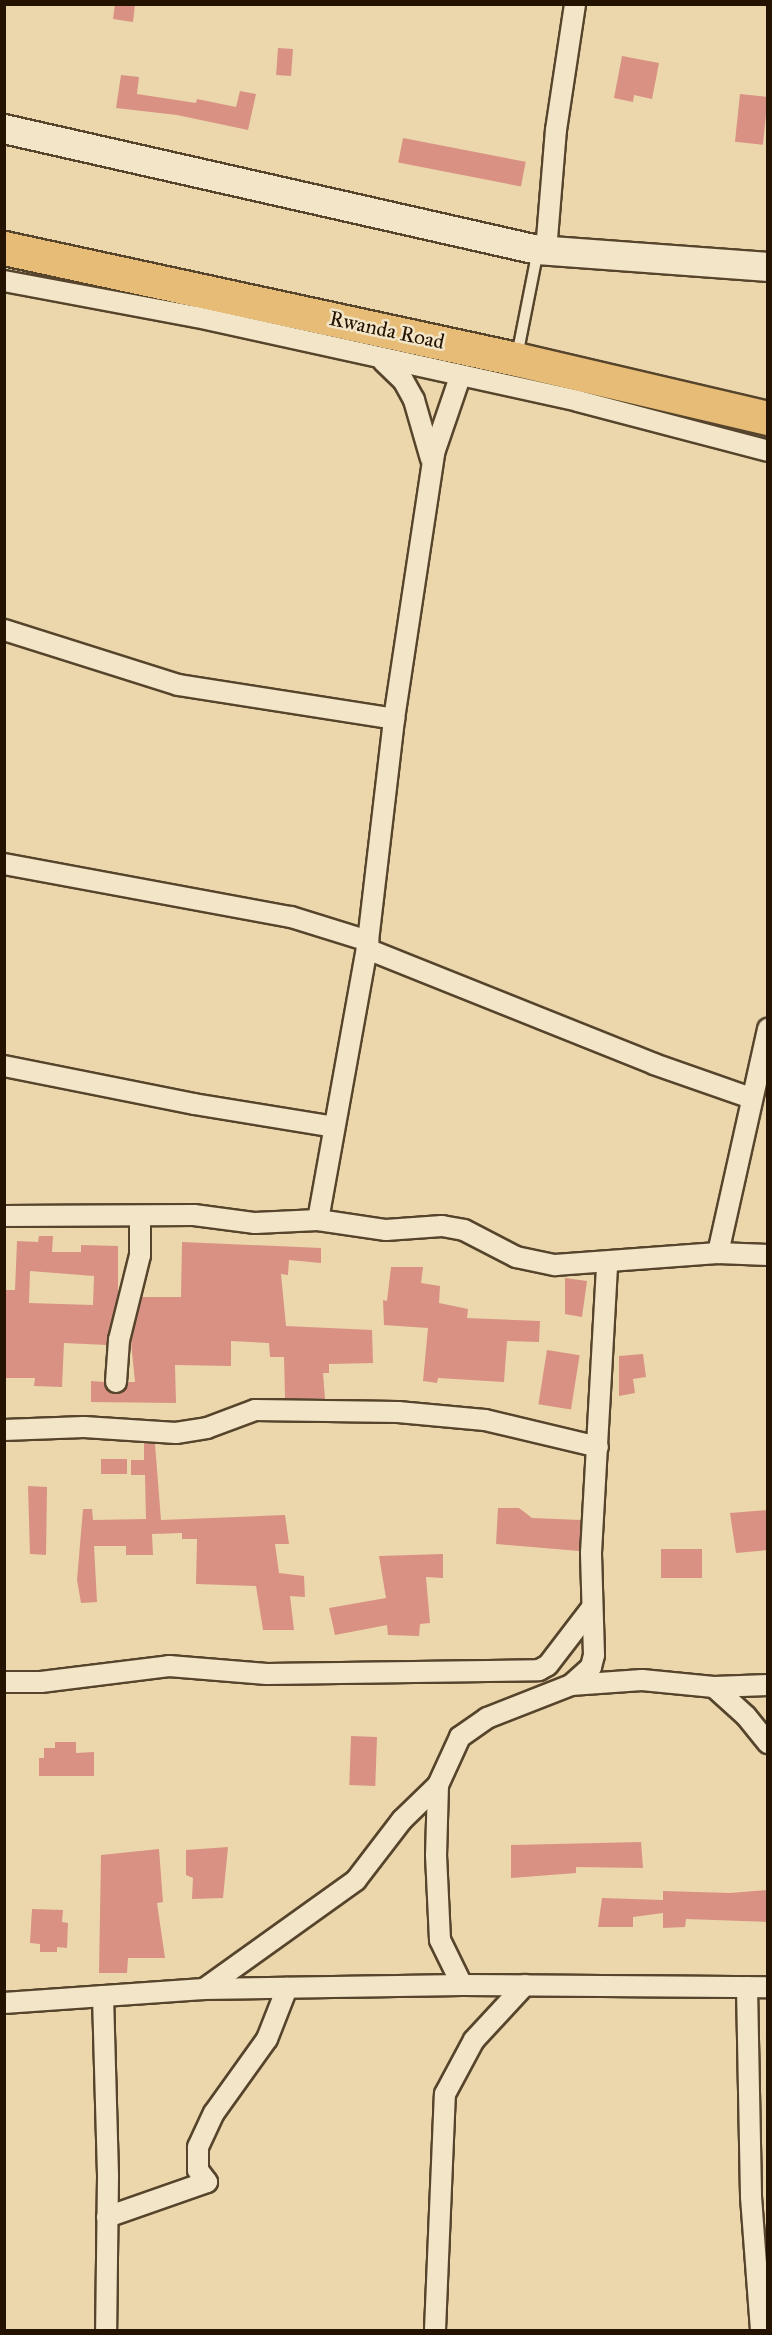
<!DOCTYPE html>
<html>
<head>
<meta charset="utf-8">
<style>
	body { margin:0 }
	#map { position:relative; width:772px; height:2335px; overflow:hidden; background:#ebd7ab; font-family:"IM FELL Great Primer",serif }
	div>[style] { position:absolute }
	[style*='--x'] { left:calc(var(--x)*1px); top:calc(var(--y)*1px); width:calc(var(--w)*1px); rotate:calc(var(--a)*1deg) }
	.building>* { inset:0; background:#d99184; transform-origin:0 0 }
	.roads { filter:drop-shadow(2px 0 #56442c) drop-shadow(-2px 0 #56442c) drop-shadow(0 2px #56442c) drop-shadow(0 -2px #56442c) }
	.lane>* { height:10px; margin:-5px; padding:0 5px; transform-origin:5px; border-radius:5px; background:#f2e5c8 }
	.street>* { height:20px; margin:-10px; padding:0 10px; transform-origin:10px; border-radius:10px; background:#f2e5c8 }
	.secondary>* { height:28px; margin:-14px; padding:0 14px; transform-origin:14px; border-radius:14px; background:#f2e5c8 }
	.highway>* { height:33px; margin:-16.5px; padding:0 16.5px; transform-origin:16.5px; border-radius:16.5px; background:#e6bc76 }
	span { translate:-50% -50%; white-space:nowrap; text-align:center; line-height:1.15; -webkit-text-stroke:5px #f2e5c8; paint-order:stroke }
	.street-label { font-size:21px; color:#251301 }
	.frame { position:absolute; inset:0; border:6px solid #251301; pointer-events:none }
</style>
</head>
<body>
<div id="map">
	<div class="building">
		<div style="clip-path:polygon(115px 4px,135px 4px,133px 22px,113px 19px)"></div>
		<div style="left:278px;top:48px;width:15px;height:27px;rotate:4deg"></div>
		<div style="clip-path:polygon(622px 56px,659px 63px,652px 99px,634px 95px,633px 102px,614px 98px)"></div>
		<div style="clip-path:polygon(121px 75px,139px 77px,137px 94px,196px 103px,197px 99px,236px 107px,240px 91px,256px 94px,248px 130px,177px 115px,116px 108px)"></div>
		<div style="left:740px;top:94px;width:28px;height:48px;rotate:6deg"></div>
		<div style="left:403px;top:138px;width:125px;height:25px;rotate:11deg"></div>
		<div style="clip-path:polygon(evenodd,39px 1236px,53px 1236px,52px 1252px,81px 1252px,81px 1245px,118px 1246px,118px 1295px,107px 1345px,64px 1343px,62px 1387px,34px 1386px,35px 1378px,4px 1378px,4px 1290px,15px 1290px,17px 1241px,38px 1242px,39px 1236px,30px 1271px,94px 1276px,93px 1305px,29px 1303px,30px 1271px)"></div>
		<div style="clip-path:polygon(182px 1242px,321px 1248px,321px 1263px,289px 1260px,288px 1275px,281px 1274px,286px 1326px,372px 1330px,373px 1363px,329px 1364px,329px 1373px,323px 1373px,325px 1399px,285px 1398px,284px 1357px,270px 1357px,269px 1343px,231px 1341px,231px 1366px,175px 1365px,176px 1403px,91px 1402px,91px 1381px,104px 1382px,109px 1392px,116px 1394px,126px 1389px,128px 1382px,135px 1382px,131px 1342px,142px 1297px,181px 1297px)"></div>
		<div style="clip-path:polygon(391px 1267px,423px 1267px,421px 1283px,440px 1286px,439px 1303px,468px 1309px,467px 1318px,540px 1321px,539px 1342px,507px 1341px,504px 1382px,438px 1378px,437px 1383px,423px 1381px,428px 1328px,384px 1325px,383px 1300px,387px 1301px)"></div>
		<div style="clip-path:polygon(565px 1278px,587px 1281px,582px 1317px,565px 1314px)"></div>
		<div style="left:547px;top:1350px;width:33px;height:55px;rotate:9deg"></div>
		<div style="clip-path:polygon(643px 1354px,646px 1377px,633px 1379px,635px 1393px,619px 1396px,619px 1356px)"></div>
		<div style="clip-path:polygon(144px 1443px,155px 1444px,161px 1520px,285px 1515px,289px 1544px,275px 1544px,279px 1573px,304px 1576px,305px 1597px,290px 1596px,294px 1630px,263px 1630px,256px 1586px,196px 1584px,197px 1539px,182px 1539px,182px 1533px,152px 1534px,153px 1555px,126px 1555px,126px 1546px,94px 1546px,97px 1602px,81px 1603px,77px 1580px,83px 1509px,92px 1509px,93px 1520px,146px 1519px,145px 1475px,131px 1475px,131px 1460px,144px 1460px)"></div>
		<div style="left:101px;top:1459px;width:26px;height:15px"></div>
		<div style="clip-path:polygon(28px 1486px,47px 1487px,46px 1555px,30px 1554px)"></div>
		<div style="clip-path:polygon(498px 1508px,519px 1508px,532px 1518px,581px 1520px,579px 1551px,496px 1544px)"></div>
		<div style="clip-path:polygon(768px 1510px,768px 1550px,736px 1553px,730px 1513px)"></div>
		<div style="left:661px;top:1549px;width:41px;height:29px"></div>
		<div style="clip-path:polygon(443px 1554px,443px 1578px,426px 1577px,430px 1623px,420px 1624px,419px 1636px,388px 1635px,387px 1625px,335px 1635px,329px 1608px,386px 1598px,379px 1556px)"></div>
		<div style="left:351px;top:1736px;width:26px;height:49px;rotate:2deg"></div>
		<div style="clip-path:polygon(55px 1742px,76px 1742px,76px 1753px,94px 1752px,94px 1776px,39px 1776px,39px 1758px,44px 1758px,44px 1748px,55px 1748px)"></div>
		<div style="clip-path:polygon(641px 1842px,643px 1868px,576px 1867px,576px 1873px,511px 1878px,511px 1845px)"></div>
		<div style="clip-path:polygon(228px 1847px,223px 1898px,192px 1899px,193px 1878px,186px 1875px,186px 1850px)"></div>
		<div style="clip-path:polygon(159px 1849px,163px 1902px,157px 1903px,165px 1958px,128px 1958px,127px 1973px,99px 1973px,101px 1855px)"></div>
		<div style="clip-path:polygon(768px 1890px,768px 1922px,686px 1919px,685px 1927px,663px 1928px,663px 1913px,633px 1917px,633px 1927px,598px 1927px,602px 1898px,663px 1900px,663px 1891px,730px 1893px)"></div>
		<div style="clip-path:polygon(32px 1909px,63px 1910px,62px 1922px,68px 1923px,67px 1948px,57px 1947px,57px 1952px,40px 1952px,40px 1944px,30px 1943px)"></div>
	</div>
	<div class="roads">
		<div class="lane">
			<div style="--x:517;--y:356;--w:108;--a:-78.8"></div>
		</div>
		<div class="street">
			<div style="--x:546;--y:251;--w:121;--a:-85.3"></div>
			<div style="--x:556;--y:130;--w:127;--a:-81.4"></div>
			<div style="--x:4;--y:281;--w:196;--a:10.6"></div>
			<div style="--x:197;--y:317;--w:390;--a:12.4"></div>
			<div style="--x:578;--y:401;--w:196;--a:14.7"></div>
			<div style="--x:383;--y:361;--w:28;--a:44"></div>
			<div style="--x:403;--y:380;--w:23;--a:61"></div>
			<div style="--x:414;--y:400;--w:61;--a:73.9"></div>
			<div style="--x:4;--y:630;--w:182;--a:17.5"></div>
			<div style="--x:178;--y:685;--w:219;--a:8.9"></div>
			<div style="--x:4;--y:864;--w:292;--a:10.5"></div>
			<div style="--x:291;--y:917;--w:81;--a:17.3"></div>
			<div style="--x:367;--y:949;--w:309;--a:21.8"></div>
			<div style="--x:654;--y:1064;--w:103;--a:19.3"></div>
			<div style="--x:4;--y:1066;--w:194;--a:11.3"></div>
			<div style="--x:194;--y:1104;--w:142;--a:9.3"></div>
			<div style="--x:4;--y:1216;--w:190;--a:-0.3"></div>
			<div style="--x:194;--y:1215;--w:62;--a:7.5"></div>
			<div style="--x:255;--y:1223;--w:63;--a:-2.7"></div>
			<div style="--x:318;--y:1220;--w:69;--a:8.4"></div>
			<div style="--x:386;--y:1230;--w:56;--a:-4.1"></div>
			<div style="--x:442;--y:1226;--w:22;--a:10"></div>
			<div style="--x:464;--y:1230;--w:59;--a:27.4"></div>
			<div style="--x:516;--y:1257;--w:40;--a:12"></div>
			<div style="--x:555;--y:1265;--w:163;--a:-4.2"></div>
			<div style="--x:718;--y:1253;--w:50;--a:2.3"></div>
			<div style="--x:318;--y:1220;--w:283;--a:-79.8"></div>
			<div style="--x:368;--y:941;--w:224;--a:-83.3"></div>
			<div style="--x:394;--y:719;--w:269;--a:-81.4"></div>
			<div style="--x:434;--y:453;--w:80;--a:-71.1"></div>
			<div style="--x:718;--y:1253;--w:230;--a:-77.4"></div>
			<div style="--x:116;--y:1382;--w:42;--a:-85.9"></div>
			<div style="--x:119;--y:1340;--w:88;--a:-76.1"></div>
			<div style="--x:140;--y:1255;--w:39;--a:-90"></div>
			<div style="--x:4;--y:1430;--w:80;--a:-2.1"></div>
			<div style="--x:84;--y:1427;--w:92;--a:3.7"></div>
			<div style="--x:176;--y:1433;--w:31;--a:-9"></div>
			<div style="--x:207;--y:1428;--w:51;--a:-20.6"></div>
			<div style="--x:255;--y:1410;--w:143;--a:0.8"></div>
			<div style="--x:398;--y:1412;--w:87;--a:5.3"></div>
			<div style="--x:485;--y:1420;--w:116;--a:13.4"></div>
			<div style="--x:4;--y:1682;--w:37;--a:0"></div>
			<div style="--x:41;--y:1682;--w:129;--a:-7.1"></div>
			<div style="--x:169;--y:1666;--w:98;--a:4.7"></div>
			<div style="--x:267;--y:1674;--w:272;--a:-0.8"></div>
			<div style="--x:539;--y:1670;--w:10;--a:-29"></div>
			<div style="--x:548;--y:1665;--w:71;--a:-52.5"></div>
			<div style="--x:571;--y:1685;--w:71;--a:-4"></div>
			<div style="--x:642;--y:1680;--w:72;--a:5.6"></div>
			<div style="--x:714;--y:1687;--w:54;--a:-2.1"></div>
			<div style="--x:714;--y:1687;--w:43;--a:42.2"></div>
			<div style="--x:746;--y:1716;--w:35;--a:51"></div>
			<div style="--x:438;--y:1785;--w:70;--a:91.6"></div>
			<div style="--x:436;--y:1855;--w:85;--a:87.3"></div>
			<div style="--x:440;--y:1940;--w:50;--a:63.9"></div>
			<div style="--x:747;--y:1987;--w:210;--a:88.9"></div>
			<div style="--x:751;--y:2197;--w:133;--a:85.7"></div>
			<div style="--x:204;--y:1989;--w:187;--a:-35.6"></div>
			<div style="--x:356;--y:1880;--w:76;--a:-52.5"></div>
			<div style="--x:402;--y:1820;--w:50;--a:-44.2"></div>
			<div style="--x:438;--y:1785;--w:53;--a:-65.4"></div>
			<div style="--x:460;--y:1737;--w:33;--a:-35"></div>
			<div style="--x:487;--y:1718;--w:90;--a:-21.4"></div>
			<div style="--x:571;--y:1685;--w:27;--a:-42"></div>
			<div style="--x:591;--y:1667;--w:12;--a:-76"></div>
			<div style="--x:594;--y:1655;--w:102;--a:-91.7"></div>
			<div style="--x:591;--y:1553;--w:289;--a:-86.8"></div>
			<div style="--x:103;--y:1996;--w:181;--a:88.4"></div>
			<div style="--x:108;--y:2177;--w:153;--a:90.7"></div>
			<div style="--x:4;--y:2003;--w:200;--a:-4"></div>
			<div style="--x:204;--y:1989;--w:258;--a:-0.9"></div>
			<div style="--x:462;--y:1985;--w:306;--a:0.4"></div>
			<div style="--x:107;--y:2217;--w:106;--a:-19.3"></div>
			<div style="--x:207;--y:2182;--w:15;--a:-127"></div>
			<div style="--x:198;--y:2170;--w:23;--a:-90"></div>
			<div style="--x:198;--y:2147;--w:38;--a:-65"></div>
			<div style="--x:214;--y:2113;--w:91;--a:-54.4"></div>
			<div style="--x:267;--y:2039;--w:55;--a:-68.6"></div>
			<div style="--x:435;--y:2330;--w:236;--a:-87.6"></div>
			<div style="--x:445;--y:2094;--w:61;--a:-61.8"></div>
			<div style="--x:474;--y:2040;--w:75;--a:-47.2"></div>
		</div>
		<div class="secondary">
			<div style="--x:4;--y:129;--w:548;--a:12.77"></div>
			<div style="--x:538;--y:250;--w:231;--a:4.2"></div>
		</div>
		<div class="highway">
			<div style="--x:4;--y:248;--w:524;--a:12.23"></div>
			<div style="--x:516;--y:359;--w:259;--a:13.2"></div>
		</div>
	</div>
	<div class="street-label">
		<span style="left:387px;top:330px;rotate:12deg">Rwanda Road</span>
	</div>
	<div class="frame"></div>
</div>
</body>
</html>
